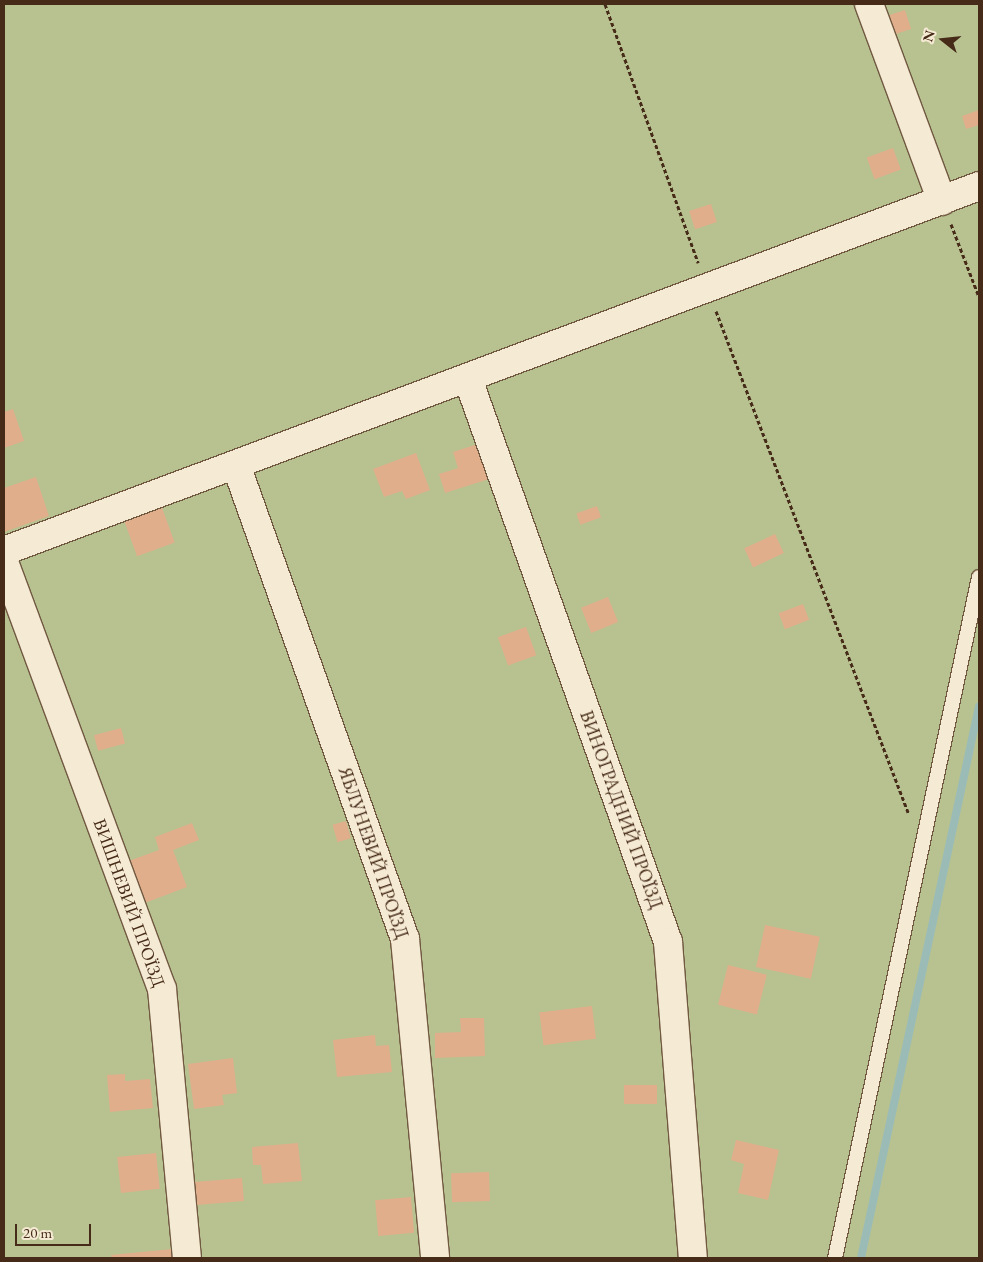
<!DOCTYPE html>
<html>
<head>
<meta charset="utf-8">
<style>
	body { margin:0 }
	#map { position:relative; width:983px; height:1262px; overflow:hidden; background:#f0dfbb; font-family:"EB Garamond",serif }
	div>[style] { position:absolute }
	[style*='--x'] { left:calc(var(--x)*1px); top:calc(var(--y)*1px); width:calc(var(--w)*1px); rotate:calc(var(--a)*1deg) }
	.green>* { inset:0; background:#b8c291; transform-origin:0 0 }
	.stream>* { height:8px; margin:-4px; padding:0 4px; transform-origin:4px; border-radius:4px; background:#9bbcb6 }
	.building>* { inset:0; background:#e0ae8b; transform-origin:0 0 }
	.path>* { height:3px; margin-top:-1.5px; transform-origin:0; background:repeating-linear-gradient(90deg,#462b18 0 4px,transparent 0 6.5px) }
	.roads { filter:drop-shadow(1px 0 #705841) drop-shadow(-1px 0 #705841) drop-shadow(0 1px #705841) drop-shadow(0 -1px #705841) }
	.lane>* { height:14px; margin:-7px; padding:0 7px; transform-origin:7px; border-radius:7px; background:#f5ead3 }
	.street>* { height:28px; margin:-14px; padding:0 14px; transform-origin:14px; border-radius:14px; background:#f5ead3 }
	span { translate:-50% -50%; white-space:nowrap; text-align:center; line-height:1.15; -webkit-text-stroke:4px #f5ead3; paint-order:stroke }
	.street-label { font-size:18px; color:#462b18 }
	.frame { position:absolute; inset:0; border:5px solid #462b18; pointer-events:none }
	.north { position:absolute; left:918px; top:15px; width:50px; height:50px; -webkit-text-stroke:4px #f5ead3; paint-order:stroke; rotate:286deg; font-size:14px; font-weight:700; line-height:20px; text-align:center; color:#462b18 }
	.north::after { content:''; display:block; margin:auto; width:18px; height:22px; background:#462b18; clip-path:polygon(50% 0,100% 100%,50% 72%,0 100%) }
	.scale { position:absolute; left:15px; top:1224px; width:76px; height:22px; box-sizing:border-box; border:2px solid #462b18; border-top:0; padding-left:6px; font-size:15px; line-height:18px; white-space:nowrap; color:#462b18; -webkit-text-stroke:4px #f5ead3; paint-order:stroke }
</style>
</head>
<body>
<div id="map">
	<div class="green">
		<div style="left:4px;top:4px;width:975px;height:1254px"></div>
	</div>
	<div class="stream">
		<div style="--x:861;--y:1258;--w:564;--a:-77.93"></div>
	</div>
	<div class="building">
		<div style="left:905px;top:10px;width:20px;height:18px;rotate:72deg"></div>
		<div style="clip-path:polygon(979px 110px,979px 125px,966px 129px,962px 116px)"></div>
		<div style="left:893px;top:148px;width:23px;height:28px;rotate:70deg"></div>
		<div style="left:711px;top:204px;width:19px;height:23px;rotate:72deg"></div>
		<div style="clip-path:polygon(13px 409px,24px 441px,4px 448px,4px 412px)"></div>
		<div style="clip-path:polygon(478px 444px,489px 479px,445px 493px,439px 474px,458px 468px,453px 452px)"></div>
		<div style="clip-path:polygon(416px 453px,430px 490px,406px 499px,402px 491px,384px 497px,373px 469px)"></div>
		<div style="clip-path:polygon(36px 477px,49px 516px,4px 532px,4px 488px)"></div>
		<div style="left:161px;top:505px;width:40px;height:40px;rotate:70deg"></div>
		<div style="left:597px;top:506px;width:12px;height:22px;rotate:70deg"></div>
		<div style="left:775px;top:534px;width:21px;height:34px;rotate:65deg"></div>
		<div style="left:608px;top:597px;width:27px;height:29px;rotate:68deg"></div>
		<div style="left:803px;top:604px;width:17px;height:26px;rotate:69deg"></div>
		<div style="left:526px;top:627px;width:30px;height:30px;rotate:70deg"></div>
		<div style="left:121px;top:728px;width:16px;height:28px;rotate:75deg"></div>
		<div style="left:346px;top:821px;width:18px;height:14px;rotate:74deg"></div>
		<div style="clip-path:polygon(192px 823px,199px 840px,173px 850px,187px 887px,142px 904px,126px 862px,159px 850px,155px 837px)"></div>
		<div style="left:765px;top:925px;width:56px;height:43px;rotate:12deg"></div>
		<div style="left:728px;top:965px;width:40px;height:41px;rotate:14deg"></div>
		<div style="left:592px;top:1006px;width:33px;height:53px;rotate:83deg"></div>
		<div style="clip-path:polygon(460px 1018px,484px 1018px,485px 1056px,435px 1058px,435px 1033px,461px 1032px)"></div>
		<div style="clip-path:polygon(375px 1035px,376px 1046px,389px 1045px,392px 1072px,337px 1077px,333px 1040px)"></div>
		<div style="clip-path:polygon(233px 1058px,237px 1093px,222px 1095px,224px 1105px,194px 1109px,188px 1064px)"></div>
		<div style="clip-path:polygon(125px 1074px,125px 1081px,150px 1079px,153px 1108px,110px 1112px,107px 1075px)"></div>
		<div style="left:657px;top:1085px;width:19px;height:33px;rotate:90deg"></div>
		<div style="clip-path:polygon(736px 1140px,779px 1150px,768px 1200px,738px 1193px,744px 1164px,731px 1160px)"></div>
		<div style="clip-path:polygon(298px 1143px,302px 1181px,263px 1184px,261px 1165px,253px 1165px,252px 1147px)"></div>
		<div style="left:156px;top:1153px;width:36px;height:39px;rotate:84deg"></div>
		<div style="left:489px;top:1172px;width:29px;height:38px;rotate:88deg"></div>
		<div style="left:242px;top:1178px;width:23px;height:50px;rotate:85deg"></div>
		<div style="left:411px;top:1197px;width:36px;height:36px;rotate:85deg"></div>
		<div style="clip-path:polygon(172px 1249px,173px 1258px,112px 1258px,111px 1255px)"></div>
	</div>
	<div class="path">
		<div style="--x:605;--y:4;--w:275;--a:70.2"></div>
		<div style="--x:951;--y:224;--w:78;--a:69"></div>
		<div style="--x:716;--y:311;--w:537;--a:69.03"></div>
	</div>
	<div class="roads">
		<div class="lane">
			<div style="--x:835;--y:1258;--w:696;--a:-78.06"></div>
		</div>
		<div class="street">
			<div style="--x:869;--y:4;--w:210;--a:69.7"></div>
			<div style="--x:468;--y:379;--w:597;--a:70.44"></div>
			<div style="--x:668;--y:942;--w:317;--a:85.5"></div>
			<div style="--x:236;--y:465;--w:503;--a:70.38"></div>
			<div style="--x:405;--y:939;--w:320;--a:84.6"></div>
			<div style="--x:4;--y:551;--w:1041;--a:-20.52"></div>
			<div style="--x:4;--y:562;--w:455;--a:69.7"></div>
			<div style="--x:162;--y:989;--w:270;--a:84.7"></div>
		</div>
	</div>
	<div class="street-label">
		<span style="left:621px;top:810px;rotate:70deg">ВИНОГРАДНИЙ ПРОЇЗД</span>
		<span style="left:373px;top:853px;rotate:71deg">ЯБЛУНЕВИЙ ПРОЇЗД</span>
		<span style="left:129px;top:903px;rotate:70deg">ВИШНЕВИЙ ПРОЇЗД</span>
	</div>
	<div class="frame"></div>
	<div class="north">N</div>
	<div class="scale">20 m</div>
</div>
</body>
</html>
